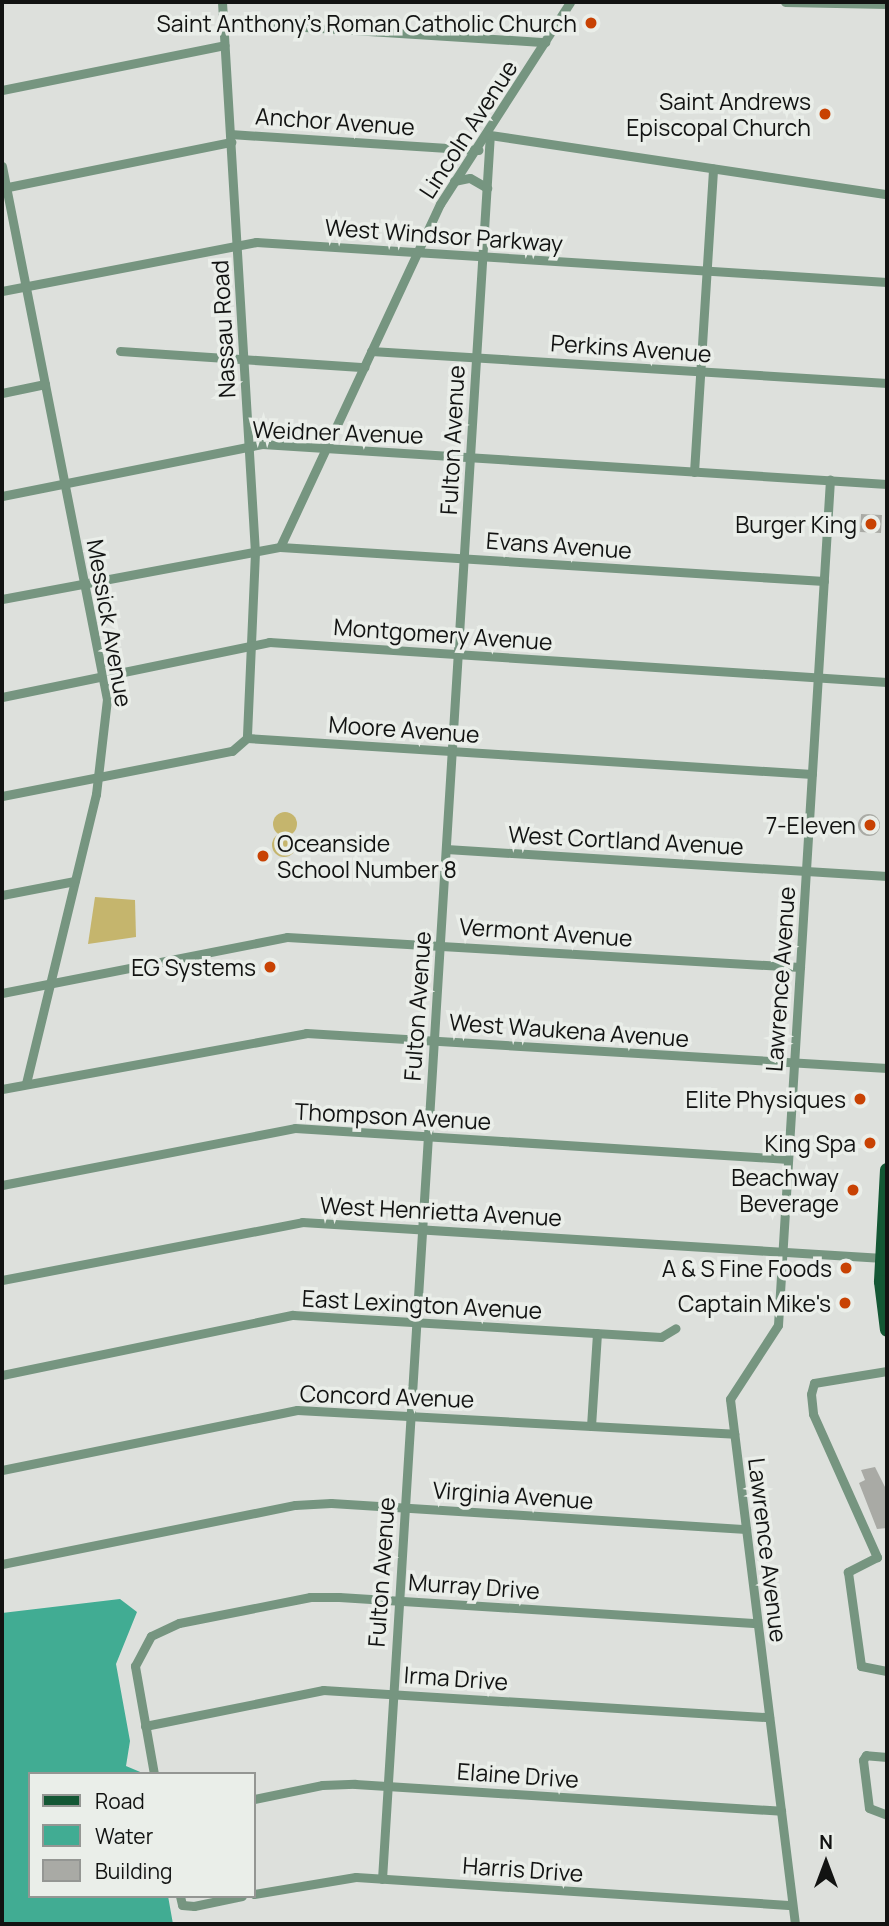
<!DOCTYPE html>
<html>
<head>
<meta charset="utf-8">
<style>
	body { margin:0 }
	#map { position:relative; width:889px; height:1926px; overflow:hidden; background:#dde0dc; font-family:Manrope,sans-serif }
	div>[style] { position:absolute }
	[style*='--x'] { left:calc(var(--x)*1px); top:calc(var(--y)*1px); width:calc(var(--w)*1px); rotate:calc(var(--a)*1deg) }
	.green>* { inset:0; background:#c5b56d }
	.round { border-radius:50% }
	.water>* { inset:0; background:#41ac93 }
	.building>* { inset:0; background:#a9aaa5; transform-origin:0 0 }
	.street>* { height:9px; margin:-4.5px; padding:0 4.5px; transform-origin:4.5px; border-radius:4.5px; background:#769580 }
	.primary>* { height:14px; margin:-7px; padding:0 7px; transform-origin:7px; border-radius:7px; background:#135734 }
	.dots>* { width:19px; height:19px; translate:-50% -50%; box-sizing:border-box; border:4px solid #eaeee9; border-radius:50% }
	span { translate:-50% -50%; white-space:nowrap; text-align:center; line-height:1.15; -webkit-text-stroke:7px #eaeee9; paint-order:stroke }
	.poi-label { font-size:23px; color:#121312 }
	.right { translate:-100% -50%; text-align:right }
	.left { translate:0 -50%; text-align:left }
	.street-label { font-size:23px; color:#121312 }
	.frame { position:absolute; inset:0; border:4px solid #121312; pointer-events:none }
	.legend { position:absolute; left:28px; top:1772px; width:228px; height:126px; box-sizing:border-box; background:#eaeee9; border:2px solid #949693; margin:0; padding:9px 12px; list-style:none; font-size:21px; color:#121312 }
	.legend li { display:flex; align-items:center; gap:14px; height:35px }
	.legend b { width:35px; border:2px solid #949693 }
	.north { position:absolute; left:791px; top:1828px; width:70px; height:70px; -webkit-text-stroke:5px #eaeee9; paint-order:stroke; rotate:0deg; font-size:19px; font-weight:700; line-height:28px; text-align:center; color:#121312 }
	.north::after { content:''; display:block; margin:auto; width:24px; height:32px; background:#121312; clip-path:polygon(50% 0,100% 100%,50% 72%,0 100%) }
</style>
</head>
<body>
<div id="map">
	<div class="green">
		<div class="round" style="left:273px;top:812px;width:24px;height:24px"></div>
		<div class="round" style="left:272px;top:833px;width:24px;height:24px"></div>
		<div style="clip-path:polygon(95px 897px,135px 900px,136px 937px,88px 944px)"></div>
	</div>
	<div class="water">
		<div style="clip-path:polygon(120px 1599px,137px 1612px,116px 1664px,130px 1741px,126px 1766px,145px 1774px,30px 1774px,30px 1896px,168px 1896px,173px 1924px,2px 1924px,2px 1613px)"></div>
	</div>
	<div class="building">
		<div style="left:861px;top:514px;width:21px;height:18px;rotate:3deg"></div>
		<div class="round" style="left:858px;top:814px;width:22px;height:22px"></div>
		<div style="clip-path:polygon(875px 1467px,887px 1491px,887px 1528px,877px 1529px,859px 1483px,865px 1480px,861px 1470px)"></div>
	</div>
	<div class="street">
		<div style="--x:222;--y:2;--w:551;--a:86.57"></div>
		<div style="--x:255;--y:552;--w:186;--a:92.5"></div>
		<div style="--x:785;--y:2;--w:102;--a:1.1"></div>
		<div style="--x:224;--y:22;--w:322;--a:3.6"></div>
		<div style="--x:2;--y:90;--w:227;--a:-11.4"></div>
		<div style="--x:230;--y:134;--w:249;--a:3.7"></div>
		<div style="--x:2;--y:166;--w:543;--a:78.86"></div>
		<div style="--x:107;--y:699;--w:96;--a:96.6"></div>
		<div style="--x:96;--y:794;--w:298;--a:103.6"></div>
		<div style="--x:454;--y:181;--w:16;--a:-11"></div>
		<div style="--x:470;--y:178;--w:20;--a:30"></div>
		<div style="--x:3;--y:188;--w:233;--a:-11.4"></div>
		<div style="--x:2;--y:291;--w:259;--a:-10.9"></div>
		<div style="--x:256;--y:242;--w:632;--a:3.63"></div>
		<div style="--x:120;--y:351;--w:245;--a:3.8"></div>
		<div style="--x:371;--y:351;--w:517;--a:3.55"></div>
		<div style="--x:2;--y:393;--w:44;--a:-11.8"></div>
		<div style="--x:694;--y:472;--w:304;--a:-86.4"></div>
		<div style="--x:2;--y:496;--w:265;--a:-11.3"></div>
		<div style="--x:262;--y:444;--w:626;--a:3.66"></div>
		<div style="--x:280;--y:547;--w:378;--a:-65"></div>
		<div style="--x:440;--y:204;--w:240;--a:-57.2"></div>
		<div style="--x:2;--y:599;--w:283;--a:-10.6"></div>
		<div style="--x:280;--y:547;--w:545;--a:3.58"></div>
		<div style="--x:2;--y:697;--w:273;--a:-11.6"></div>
		<div style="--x:269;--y:642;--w:619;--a:3.7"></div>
		<div style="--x:2;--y:796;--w:234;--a:-11.1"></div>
		<div style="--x:232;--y:751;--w:20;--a:-41"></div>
		<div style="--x:247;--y:738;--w:566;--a:3.65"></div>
		<div style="--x:446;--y:849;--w:442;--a:3.5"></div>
		<div style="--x:2;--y:895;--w:74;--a:-10.9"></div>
		<div style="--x:2;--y:993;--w:290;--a:-11.1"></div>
		<div style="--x:287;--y:937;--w:514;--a:3.35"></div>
		<div style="--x:2;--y:1089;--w:309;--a:-10.4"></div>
		<div style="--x:306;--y:1033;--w:582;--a:3.45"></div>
		<div style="--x:2;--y:1185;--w:298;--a:-11"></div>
		<div style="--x:295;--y:1128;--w:494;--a:3.6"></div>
		<div style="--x:2;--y:1280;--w:306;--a:-10.9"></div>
		<div style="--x:302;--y:1222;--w:582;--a:3.55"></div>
		<div style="--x:887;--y:1371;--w:74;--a:170.7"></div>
		<div style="--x:814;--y:1383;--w:11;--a:105"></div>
		<div style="--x:811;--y:1394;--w:20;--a:84"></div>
		<div style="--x:813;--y:1414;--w:157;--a:65.9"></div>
		<div style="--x:877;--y:1557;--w:33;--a:153"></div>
		<div style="--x:848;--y:1572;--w:95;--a:82.1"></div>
		<div style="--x:861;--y:1666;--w:26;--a:11"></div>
		<div style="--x:2;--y:1375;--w:297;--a:-11.7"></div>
		<div style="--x:293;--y:1315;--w:369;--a:3.4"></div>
		<div style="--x:661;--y:1337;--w:17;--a:-31"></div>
		<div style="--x:591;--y:1426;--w:93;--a:-86.3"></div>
		<div style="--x:2;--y:1470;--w:301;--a:-11.5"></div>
		<div style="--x:297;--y:1410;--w:438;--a:3.1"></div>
		<div style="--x:2;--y:1564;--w:299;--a:-11.4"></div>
		<div style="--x:295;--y:1505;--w:36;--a:-3"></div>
		<div style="--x:331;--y:1503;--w:416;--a:3.6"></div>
		<div style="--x:145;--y:1726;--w:182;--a:-11.4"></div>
		<div style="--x:323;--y:1690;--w:447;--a:3.5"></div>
		<div style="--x:887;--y:1757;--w:21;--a:-175"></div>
		<div style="--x:866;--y:1755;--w:6;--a:121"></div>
		<div style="--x:863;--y:1760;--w:48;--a:82.9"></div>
		<div style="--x:869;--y:1808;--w:19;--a:21"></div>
		<div style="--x:154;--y:1774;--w:110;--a:-100"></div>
		<div style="--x:135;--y:1666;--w:34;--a:-62"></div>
		<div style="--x:151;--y:1636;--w:31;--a:-25"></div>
		<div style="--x:179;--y:1623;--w:134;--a:-11.2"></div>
		<div style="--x:310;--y:1597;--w:29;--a:0"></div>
		<div style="--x:339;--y:1597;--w:419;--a:3.6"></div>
		<div style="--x:254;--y:1799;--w:69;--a:-11.6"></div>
		<div style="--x:322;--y:1785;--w:33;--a:-2"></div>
		<div style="--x:355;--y:1784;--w:427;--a:3.6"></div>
		<div style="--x:382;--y:1879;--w:1747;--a:-86.46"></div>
		<div style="--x:490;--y:135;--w:401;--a:8.5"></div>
		<div style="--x:254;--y:1894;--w:103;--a:-9.5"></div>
		<div style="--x:356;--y:1877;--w:437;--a:3.7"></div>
		<div style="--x:180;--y:1896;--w:9;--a:77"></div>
		<div style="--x:182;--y:1905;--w:12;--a:5"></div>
		<div style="--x:194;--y:1906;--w:49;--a:-11.8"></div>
		<div style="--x:795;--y:1924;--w:529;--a:-97.06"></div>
		<div style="--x:730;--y:1399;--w:88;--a:-57"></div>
		<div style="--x:778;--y:1325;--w:847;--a:-86.48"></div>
	</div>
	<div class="primary">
		<div style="--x:887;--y:1170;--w:112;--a:93.1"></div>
		<div style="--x:881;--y:1282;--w:48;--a:82.9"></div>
	</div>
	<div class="dots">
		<div style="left:591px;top:23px;background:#c84203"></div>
		<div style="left:825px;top:114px;background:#c84203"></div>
		<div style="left:871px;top:524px;background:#c84203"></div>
		<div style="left:870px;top:825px;background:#c84203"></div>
		<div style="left:263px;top:856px;background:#c84203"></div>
		<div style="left:270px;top:967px;background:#c84203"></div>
		<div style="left:860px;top:1099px;background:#c84203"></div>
		<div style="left:870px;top:1143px;background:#c84203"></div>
		<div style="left:853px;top:1190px;background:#c84203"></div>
		<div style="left:846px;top:1268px;background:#c84203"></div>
		<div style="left:845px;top:1303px;background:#c84203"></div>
	</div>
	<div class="poi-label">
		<span class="right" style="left:577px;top:23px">Saint Anthony's Roman Catholic Church</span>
		<span class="right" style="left:811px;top:114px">Saint Andrews<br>Episcopal Church</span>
		<span class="right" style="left:857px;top:524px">Burger King</span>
		<span class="right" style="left:856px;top:825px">7-Eleven</span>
		<span class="left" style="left:277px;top:856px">Oceanside<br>School Number 8</span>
		<span class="right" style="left:256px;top:967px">EG Systems</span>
		<span class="right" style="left:846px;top:1099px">Elite Physiques</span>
		<span class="right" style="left:856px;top:1143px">King Spa</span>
		<span class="right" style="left:839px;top:1190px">Beachway<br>Beverage</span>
		<span class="right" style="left:832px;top:1268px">A &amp; S Fine Foods</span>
		<span class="right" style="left:831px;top:1303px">Captain Mike's</span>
	</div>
	<div class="street-label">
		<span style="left:335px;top:121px;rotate:4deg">Anchor Avenue</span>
		<span style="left:468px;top:129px;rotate:-57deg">Lincoln Avenue</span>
		<span style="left:444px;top:235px;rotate:4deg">West Windsor Parkway</span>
		<span style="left:223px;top:329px;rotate:-93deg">Nassau Road</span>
		<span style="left:631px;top:348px;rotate:4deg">Perkins Avenue</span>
		<span style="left:338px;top:432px;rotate:2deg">Weidner Avenue</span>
		<span style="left:452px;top:440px;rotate:-87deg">Fulton Avenue</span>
		<span style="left:559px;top:545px;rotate:4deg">Evans Avenue</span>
		<span style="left:110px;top:623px;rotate:80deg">Messick Avenue</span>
		<span style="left:443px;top:634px;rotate:4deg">Montgomery Avenue</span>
		<span style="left:404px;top:729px;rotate:4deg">Moore Avenue</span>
		<span style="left:626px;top:840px;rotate:3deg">West Cortland Avenue</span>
		<span style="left:546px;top:932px;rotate:4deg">Vermont Avenue</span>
		<span style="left:780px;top:979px;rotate:-86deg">Lawrence Avenue</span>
		<span style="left:417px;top:1006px;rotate:-86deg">Fulton Avenue</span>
		<span style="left:569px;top:1030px;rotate:4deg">West Waukena Avenue</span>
		<span style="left:393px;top:1116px;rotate:3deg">Thompson Avenue</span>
		<span style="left:441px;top:1211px;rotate:3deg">West Henrietta Avenue</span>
		<span style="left:422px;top:1304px;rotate:3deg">East Lexington Avenue</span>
		<span style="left:387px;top:1396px;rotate:2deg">Concord Avenue</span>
		<span style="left:513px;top:1495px;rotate:4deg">Virginia Avenue</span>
		<span style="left:768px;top:1550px;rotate:83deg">Lawrence Avenue</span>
		<span style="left:381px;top:1572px;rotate:-86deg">Fulton Avenue</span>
		<span style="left:474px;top:1586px;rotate:4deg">Murray Drive</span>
		<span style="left:456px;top:1678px;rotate:4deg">Irma Drive</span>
		<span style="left:518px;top:1775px;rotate:4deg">Elaine Drive</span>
		<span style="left:523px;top:1869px;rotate:4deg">Harris Drive</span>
	</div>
	<div class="frame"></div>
	<ul class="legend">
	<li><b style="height:9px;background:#135734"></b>Road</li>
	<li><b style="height:19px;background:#41ac93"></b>Water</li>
	<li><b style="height:19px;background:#a9aaa5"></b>Building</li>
	</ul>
	<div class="north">N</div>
</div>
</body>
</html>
